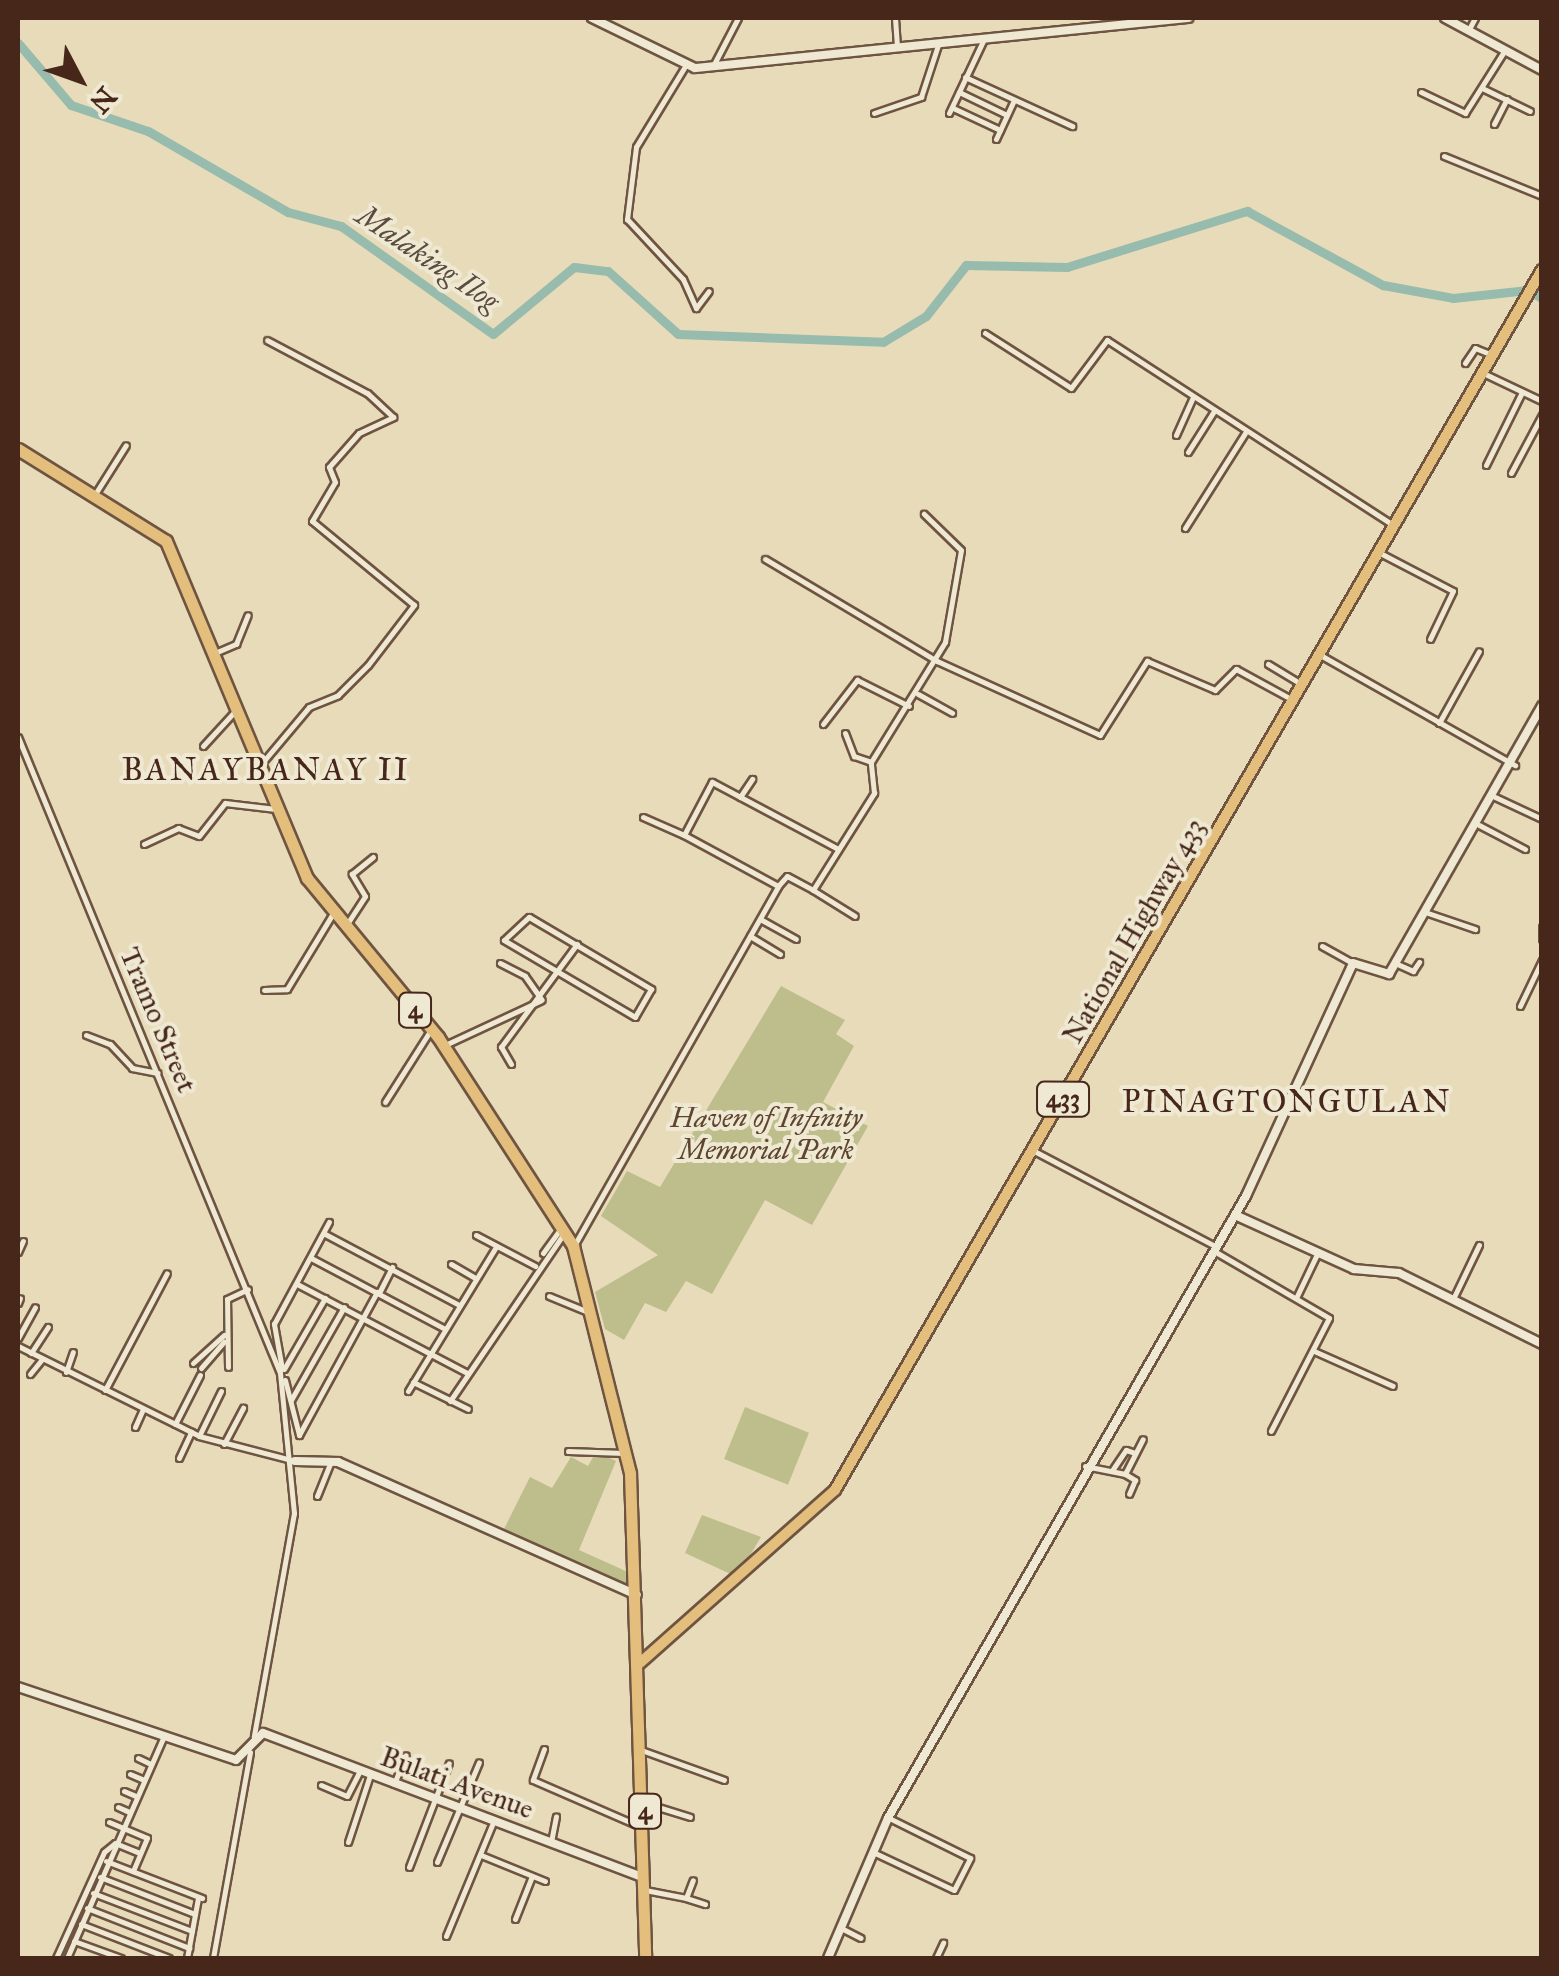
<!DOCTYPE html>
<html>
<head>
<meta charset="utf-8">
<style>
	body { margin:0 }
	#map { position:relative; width:1559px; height:1976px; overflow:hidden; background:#e7dbba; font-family:"IM FELL Great Primer",serif }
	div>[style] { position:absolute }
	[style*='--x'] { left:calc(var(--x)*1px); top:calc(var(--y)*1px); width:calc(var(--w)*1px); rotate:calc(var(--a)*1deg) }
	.green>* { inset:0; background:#bdbe8b; transform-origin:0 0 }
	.river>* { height:9px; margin:-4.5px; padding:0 4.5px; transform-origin:4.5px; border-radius:4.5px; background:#97bbad }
	.roads { filter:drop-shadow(2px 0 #6e5441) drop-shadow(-2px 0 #6e5441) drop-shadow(0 2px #6e5441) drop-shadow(0 -2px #6e5441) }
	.minor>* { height:5px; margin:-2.5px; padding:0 2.5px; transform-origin:2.5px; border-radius:2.5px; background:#efe8d2 }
	.tertiary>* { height:8px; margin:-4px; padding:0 4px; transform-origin:4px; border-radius:4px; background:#efe8d2 }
	.primary>* { height:10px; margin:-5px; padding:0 5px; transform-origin:5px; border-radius:5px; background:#e4be7d }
	.trunk>* { height:11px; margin:-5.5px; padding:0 5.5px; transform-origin:5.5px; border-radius:5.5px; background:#e4be7d }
	span { translate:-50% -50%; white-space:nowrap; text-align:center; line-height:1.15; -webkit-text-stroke:8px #efe8d2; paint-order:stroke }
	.shield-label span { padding:2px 8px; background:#efe8d2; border:2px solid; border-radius:8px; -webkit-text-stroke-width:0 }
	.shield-label { font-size:25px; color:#462719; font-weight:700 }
	.street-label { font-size:28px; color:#462719 }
	.park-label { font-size:28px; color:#5e4530; font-style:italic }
	.water-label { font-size:30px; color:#5a4c3e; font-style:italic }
	.quarter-label { font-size:32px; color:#462719; letter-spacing:2.5px }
	.frame { position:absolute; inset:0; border:20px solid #462719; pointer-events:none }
	.north { position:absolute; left:30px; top:30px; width:100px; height:100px; -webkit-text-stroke:8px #efe8d2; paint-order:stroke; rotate:131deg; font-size:28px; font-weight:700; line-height:40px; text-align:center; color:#462719 }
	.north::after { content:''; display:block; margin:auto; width:35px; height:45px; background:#462719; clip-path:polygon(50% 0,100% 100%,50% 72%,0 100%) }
</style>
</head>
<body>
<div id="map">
	<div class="green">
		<div style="clip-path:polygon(781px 986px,845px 1020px,836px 1034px,854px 1046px,823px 1102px,868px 1126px,812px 1225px,765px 1200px,712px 1294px,686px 1281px,666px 1312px,645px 1303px,624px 1340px,605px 1329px,595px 1292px,658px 1255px,601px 1216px,627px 1171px,660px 1187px)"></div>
		<div style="left:745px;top:1407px;width:69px;height:56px;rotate:22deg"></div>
		<div style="clip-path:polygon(596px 1452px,616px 1461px,579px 1550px,630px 1573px,631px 1591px,503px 1531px,530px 1477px,552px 1488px,571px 1457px,588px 1466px)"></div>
		<div style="clip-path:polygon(702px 1515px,761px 1537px,737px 1577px,685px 1553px)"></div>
	</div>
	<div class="river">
		<div style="--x:18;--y:43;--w:82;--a:49.5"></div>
		<div style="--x:71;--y:105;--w:81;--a:18.7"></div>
		<div style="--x:148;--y:131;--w:162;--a:30.1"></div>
		<div style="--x:288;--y:212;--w:55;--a:14.8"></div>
		<div style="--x:341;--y:226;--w:186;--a:35.4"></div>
		<div style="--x:493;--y:334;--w:105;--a:-39.6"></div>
		<div style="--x:574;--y:267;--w:34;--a:7"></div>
		<div style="--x:608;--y:271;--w:94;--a:42"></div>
		<div style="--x:678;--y:334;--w:205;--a:2.2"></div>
		<div style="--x:883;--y:342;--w:50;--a:-31.2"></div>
		<div style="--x:926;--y:316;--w:65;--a:-51.9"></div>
		<div style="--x:966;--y:265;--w:101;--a:1.1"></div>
		<div style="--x:1067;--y:267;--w:189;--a:-17.3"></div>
		<div style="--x:1247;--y:211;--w:155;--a:28.6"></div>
		<div style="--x:1383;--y:285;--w:71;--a:10.5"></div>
		<div style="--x:1453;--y:298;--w:75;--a:-6.1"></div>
		<div style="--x:1528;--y:290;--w:16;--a:30"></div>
	</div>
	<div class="roads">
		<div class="minor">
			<div style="--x:895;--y:18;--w:29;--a:86"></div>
			<div style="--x:1468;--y:31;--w:15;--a:-62"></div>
			<div style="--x:713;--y:66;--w:54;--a:-62.5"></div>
			<div style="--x:684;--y:68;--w:92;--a:121.3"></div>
			<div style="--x:636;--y:147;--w:73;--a:97.1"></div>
			<div style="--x:627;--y:219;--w:82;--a:47"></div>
			<div style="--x:683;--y:279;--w:32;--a:66"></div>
			<div style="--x:696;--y:308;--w:21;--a:-53"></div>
			<div style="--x:965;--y:77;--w:118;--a:24.6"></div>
			<div style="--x:1482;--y:88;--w:53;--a:25.6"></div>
			<div style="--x:959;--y:92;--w:53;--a:25.6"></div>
			<div style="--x:1421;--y:92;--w:49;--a:25.5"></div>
			<div style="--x:1465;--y:113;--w:75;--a:-57.6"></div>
			<div style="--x:953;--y:108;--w:52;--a:25.1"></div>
			<div style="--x:874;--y:113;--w:50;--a:-18.8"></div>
			<div style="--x:921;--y:97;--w:55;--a:-71.9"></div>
			<div style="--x:949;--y:113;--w:80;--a:-64.7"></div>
			<div style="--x:1494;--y:124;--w:28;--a:-63"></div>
			<div style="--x:996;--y:139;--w:43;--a:-65.2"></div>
			<div style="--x:1444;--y:156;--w:106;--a:22.2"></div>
			<div style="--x:985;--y:333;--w:102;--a:32.6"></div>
			<div style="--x:1071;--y:388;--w:60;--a:-53.1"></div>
			<div style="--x:1107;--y:340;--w:341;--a:32.9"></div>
			<div style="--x:1465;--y:363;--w:18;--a:-56"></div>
			<div style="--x:1475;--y:348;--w:16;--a:22"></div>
			<div style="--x:1483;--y:373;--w:65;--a:25.4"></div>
			<div style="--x:1176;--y:435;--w:42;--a:-65.9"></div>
			<div style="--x:1188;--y:452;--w:49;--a:-57.6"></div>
			<div style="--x:1486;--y:465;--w:81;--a:-63.7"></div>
			<div style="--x:1511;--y:473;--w:66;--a:-61.9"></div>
			<div style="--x:97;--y:491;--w:54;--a:-57.8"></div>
			<div style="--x:1185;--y:528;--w:112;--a:-57.7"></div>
			<div style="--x:1380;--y:553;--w:82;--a:27.5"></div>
			<div style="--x:1453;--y:591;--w:53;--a:115.6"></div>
			<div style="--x:765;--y:559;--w:200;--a:30.7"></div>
			<div style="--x:937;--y:661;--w:179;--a:24.4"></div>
			<div style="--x:1100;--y:735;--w:88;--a:-57.6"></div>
			<div style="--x:1147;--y:661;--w:74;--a:23.1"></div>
			<div style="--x:1215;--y:690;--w:30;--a:-45"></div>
			<div style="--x:1236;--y:669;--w:63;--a:28.6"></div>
			<div style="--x:217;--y:652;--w:21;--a:-23"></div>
			<div style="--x:236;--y:644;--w:31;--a:-68"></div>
			<div style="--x:1322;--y:656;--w:222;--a:29.5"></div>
			<div style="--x:1268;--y:664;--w:37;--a:31"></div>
			<div style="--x:918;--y:694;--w:39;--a:29"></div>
			<div style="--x:1439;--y:723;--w:82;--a:-60.9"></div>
			<div style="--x:823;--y:724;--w:56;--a:-52.3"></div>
			<div style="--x:857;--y:680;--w:58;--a:26.6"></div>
			<div style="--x:845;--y:733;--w:25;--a:69"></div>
			<div style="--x:854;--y:756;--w:18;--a:19"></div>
			<div style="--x:18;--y:737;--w:688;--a:67.61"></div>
			<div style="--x:280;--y:1373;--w:141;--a:84.3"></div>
			<div style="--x:294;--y:1513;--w:227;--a:100.2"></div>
			<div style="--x:203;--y:746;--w:49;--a:-47.5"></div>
			<div style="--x:262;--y:763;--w:73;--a:-50"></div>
			<div style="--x:309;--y:707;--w:31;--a:-22"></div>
			<div style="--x:338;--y:695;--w:42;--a:-45"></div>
			<div style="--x:368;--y:665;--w:76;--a:-52.5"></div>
			<div style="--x:414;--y:605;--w:132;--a:-140.5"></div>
			<div style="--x:312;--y:521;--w:45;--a:-59.5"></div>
			<div style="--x:335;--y:482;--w:16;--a:-112"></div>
			<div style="--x:329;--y:467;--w:45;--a:-48.6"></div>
			<div style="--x:359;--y:433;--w:38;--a:-25"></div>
			<div style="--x:393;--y:417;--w:35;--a:-137"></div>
			<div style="--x:367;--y:393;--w:113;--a:-152.1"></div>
			<div style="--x:740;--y:797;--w:22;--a:-56"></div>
			<div style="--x:1495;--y:797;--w:52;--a:25.1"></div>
			<div style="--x:643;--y:817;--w:45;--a:23.7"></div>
			<div style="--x:1479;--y:825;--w:52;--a:27.6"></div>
			<div style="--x:144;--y:844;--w:38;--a:-25"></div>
			<div style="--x:178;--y:828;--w:22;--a:21"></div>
			<div style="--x:199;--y:836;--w:42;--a:-51.8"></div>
			<div style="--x:225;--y:803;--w:51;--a:6.7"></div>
			<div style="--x:778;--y:886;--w:13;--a:-48"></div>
			<div style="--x:787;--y:876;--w:30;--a:28"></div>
			<div style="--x:813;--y:890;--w:115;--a:-57.8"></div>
			<div style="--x:874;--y:793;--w:31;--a:-96"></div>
			<div style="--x:871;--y:762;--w:141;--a:-58.3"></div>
			<div style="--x:945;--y:642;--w:93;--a:-80.1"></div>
			<div style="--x:961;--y:550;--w:52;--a:-135.8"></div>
			<div style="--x:813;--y:890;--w:49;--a:31.8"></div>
			<div style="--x:1425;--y:912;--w:53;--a:18.8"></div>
			<div style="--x:529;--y:917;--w:142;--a:30.5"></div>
			<div style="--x:651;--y:989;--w:32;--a:120"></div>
			<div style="--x:635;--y:1017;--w:152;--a:-149.6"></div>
			<div style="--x:504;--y:940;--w:34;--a:-43"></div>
			<div style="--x:760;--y:919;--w:41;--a:29.1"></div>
			<div style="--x:347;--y:924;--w:33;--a:-57"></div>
			<div style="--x:365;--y:896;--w:26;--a:-121"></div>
			<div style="--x:352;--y:874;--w:27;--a:-39"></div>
			<div style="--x:1542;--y:927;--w:12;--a:90"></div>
			<div style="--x:750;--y:936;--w:35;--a:31"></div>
			<div style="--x:1322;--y:946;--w:35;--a:29"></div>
			<div style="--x:500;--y:963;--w:28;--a:27"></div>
			<div style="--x:525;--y:976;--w:29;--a:55"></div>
			<div style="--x:1395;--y:963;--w:20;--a:24"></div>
			<div style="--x:1413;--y:971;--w:11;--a:-56"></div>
			<div style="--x:264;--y:990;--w:23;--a:-2"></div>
			<div style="--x:287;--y:989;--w:87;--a:-58.7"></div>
			<div style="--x:1520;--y:1006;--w:51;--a:-64.4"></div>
			<div style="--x:86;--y:1035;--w:26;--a:21"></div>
			<div style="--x:110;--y:1044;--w:33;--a:47"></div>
			<div style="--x:132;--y:1068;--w:26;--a:11"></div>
			<div style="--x:445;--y:1045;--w:105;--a:-24.9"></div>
			<div style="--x:511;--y:1064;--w:20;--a:-120"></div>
			<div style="--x:501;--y:1047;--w:128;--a:-53.6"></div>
			<div style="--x:385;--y:1102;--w:84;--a:-57.6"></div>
			<div style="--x:1034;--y:1151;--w:207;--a:27.7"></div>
			<div style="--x:325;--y:1234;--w:152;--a:27.9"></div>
			<div style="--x:476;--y:1235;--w:67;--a:27.7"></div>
			<div style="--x:575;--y:1244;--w:412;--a:-60.4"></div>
			<div style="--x:778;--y:886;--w:107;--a:-151.5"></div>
			<div style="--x:684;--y:835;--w:60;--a:-62.2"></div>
			<div style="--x:712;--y:782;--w:143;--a:28"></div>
			<div style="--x:1214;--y:1251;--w:133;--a:30.2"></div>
			<div style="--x:1329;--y:1318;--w:127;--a:117.2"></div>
			<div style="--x:18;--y:1252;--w:12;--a:-66"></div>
			<div style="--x:543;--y:1253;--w:29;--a:-54"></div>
			<div style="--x:311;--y:1258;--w:152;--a:27.9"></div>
			<div style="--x:451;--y:1264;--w:28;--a:30"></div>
			<div style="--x:297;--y:1284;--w:192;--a:27.6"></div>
			<div style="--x:380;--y:1291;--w:27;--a:-63"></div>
			<div style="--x:549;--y:1296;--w:42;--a:22.3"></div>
			<div style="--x:1297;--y:1296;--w:47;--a:-64.5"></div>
			<div style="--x:1453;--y:1299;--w:60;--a:-64.3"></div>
			<div style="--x:18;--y:1303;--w:5;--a:-68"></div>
			<div style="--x:18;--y:1338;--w:35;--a:-61"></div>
			<div style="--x:18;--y:1346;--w:202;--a:26.4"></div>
			<div style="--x:199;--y:1436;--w:99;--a:14.6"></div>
			<div style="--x:1314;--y:1351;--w:86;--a:23.9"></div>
			<div style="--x:31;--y:1353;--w:31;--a:-57"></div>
			<div style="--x:193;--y:1363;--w:42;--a:-42.1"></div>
			<div style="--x:228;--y:1367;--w:68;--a:-90.8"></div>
			<div style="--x:227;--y:1299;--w:23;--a:-25"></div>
			<div style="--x:201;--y:1368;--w:35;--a:-49"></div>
			<div style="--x:282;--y:1369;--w:46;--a:-100.1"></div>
			<div style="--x:274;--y:1324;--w:116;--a:-61.7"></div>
			<div style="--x:284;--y:1369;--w:82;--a:-60"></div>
			<div style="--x:66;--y:1372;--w:21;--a:-71"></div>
			<div style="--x:30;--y:1374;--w:19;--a:-51"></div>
			<div style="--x:285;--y:1380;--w:57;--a:75.7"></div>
			<div style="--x:299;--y:1435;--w:163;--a:-61.4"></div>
			<div style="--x:413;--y:1382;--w:61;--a:26.1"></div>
			<div style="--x:105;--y:1390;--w:132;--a:-62.1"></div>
			<div style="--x:408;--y:1391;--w:169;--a:-58.6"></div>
			<div style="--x:291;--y:1400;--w:107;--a:-60.3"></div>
			<div style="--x:450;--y:1401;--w:203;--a:-55.8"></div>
			<div style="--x:175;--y:1424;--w:55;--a:-63"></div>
			<div style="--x:135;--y:1427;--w:20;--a:-66"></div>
			<div style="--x:199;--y:1436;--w:50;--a:-63.9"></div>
			<div style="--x:224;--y:1444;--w:41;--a:-62.2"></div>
			<div style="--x:568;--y:1451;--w:56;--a:2"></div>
			<div style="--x:179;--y:1458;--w:29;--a:-65"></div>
			<div style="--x:1085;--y:1466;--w:41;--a:11.3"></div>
			<div style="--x:1125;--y:1474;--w:39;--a:-63"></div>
			<div style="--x:1113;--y:1469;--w:23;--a:-56"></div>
			<div style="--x:1126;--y:1450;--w:9;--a:18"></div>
			<div style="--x:1125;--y:1474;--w:12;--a:31"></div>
			<div style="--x:1135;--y:1480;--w:15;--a:113"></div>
			<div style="--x:317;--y:1496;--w:35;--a:-68"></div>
			<div style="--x:544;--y:1749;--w:33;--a:110"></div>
			<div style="--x:533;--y:1780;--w:118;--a:23.5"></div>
			<div style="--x:644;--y:1751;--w:85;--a:19.9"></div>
			<div style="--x:138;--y:1758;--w:14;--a:25"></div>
			<div style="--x:130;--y:1774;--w:15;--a:23"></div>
			<div style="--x:394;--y:1784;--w:31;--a:-68"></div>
			<div style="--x:321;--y:1785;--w:28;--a:23"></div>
			<div style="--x:347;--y:1796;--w:28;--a:-63"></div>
			<div style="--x:124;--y:1791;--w:13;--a:23"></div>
			<div style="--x:645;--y:1803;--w:47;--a:17.3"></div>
			<div style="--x:118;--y:1807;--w:12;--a:24"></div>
			<div style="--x:109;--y:1822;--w:41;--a:22.8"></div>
			<div style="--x:147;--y:1838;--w:36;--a:113"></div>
			<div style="--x:348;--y:1842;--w:71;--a:-71.8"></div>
			<div style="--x:551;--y:1842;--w:26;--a:-79"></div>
			<div style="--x:875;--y:1853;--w:87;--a:25.1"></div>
			<div style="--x:954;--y:1890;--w:36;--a:-63"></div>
			<div style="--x:970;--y:1858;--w:90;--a:-153.7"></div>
			<div style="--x:481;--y:1855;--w:69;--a:22.1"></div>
			<div style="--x:106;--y:1861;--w:103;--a:21.1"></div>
			<div style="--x:437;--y:1862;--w:108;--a:-67.2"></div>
			<div style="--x:409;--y:1867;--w:111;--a:-69"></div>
			<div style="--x:100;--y:1877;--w:102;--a:21.3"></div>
			<div style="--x:645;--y:1890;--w:42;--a:11"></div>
			<div style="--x:686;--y:1898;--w:19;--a:-69"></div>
			<div style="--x:93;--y:1893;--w:106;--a:21"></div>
			<div style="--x:686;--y:1898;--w:20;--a:18"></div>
			<div style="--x:87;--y:1908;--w:110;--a:21.4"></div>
			<div style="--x:515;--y:1919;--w:46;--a:-68.4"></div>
			<div style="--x:81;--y:1924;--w:94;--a:21.1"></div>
			<div style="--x:841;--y:1928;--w:22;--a:27"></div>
			<div style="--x:446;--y:1936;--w:126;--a:-67.5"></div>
			<div style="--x:74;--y:1941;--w:50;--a:19.9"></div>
			<div style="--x:56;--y:1958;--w:116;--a:-65.6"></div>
			<div style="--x:104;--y:1852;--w:14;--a:-39"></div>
			<div style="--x:115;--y:1843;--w:27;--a:22"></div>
			<div style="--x:67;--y:1958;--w:242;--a:-66.4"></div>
			<div style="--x:187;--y:1958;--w:61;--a:-79.6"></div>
			<div style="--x:213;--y:1958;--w:209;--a:-79.8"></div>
			<div style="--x:936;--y:1958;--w:17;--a:-65"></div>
		</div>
		<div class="tertiary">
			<div style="--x:592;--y:18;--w:114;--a:25.9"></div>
			<div style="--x:695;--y:68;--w:496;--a:-5.8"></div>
			<div style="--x:1445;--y:18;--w:110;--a:28.2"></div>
			<div style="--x:1235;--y:1215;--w:131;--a:24.4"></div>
			<div style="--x:1354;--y:1269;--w:45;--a:5.1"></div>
			<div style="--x:1399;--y:1273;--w:160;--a:26.4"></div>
			<div style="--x:295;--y:1461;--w:43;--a:1.3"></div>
			<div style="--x:338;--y:1462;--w:327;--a:24"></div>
			<div style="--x:18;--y:1687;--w:230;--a:18.5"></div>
			<div style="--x:236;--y:1760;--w:38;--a:-45"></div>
			<div style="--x:263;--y:1733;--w:405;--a:20.8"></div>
			<div style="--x:828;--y:1958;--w:152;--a:-66.8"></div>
			<div style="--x:888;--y:1818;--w:718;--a:-60.08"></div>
			<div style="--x:1246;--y:1196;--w:256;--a:-65.3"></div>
			<div style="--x:1353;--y:963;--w:38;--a:17"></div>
			<div style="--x:1389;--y:974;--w:309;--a:-60.3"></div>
		</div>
		<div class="primary">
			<div style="--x:640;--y:1663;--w:261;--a:-41.6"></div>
			<div style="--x:835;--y:1490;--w:1410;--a:-59.91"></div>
		</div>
		<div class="trunk">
			<div style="--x:18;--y:449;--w:174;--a:31.9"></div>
			<div style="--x:166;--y:541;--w:365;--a:67.3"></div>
			<div style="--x:307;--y:878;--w:206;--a:50.5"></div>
			<div style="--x:438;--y:1037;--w:249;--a:57.1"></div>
			<div style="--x:573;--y:1246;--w:234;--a:75.9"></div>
			<div style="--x:630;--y:1473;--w:485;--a:88.2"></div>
		</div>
	</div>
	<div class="shield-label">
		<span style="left:415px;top:1010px">4</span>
		<span style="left:1063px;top:1099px">433</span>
		<span style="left:645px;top:1811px">4</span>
	</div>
	<div class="street-label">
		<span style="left:1134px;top:931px;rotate:-60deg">National Highway 433</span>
		<span style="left:158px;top:1020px;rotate:67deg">Tramo Street</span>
		<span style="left:457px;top:1783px;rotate:20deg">Bulati Avenue</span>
	</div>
	<div class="park-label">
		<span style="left:766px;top:1134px">Haven of Infinity<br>Memorial Park</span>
	</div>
	<div class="water-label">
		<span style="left:428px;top:258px;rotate:34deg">Malaking Ilog</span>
	</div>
	<div class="quarter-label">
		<span style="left:266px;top:770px">BANAYBANAY II</span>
		<span style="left:1287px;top:1102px">PINAGTONGULAN</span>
	</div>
	<div class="frame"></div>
	<div class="north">N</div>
</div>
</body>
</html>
